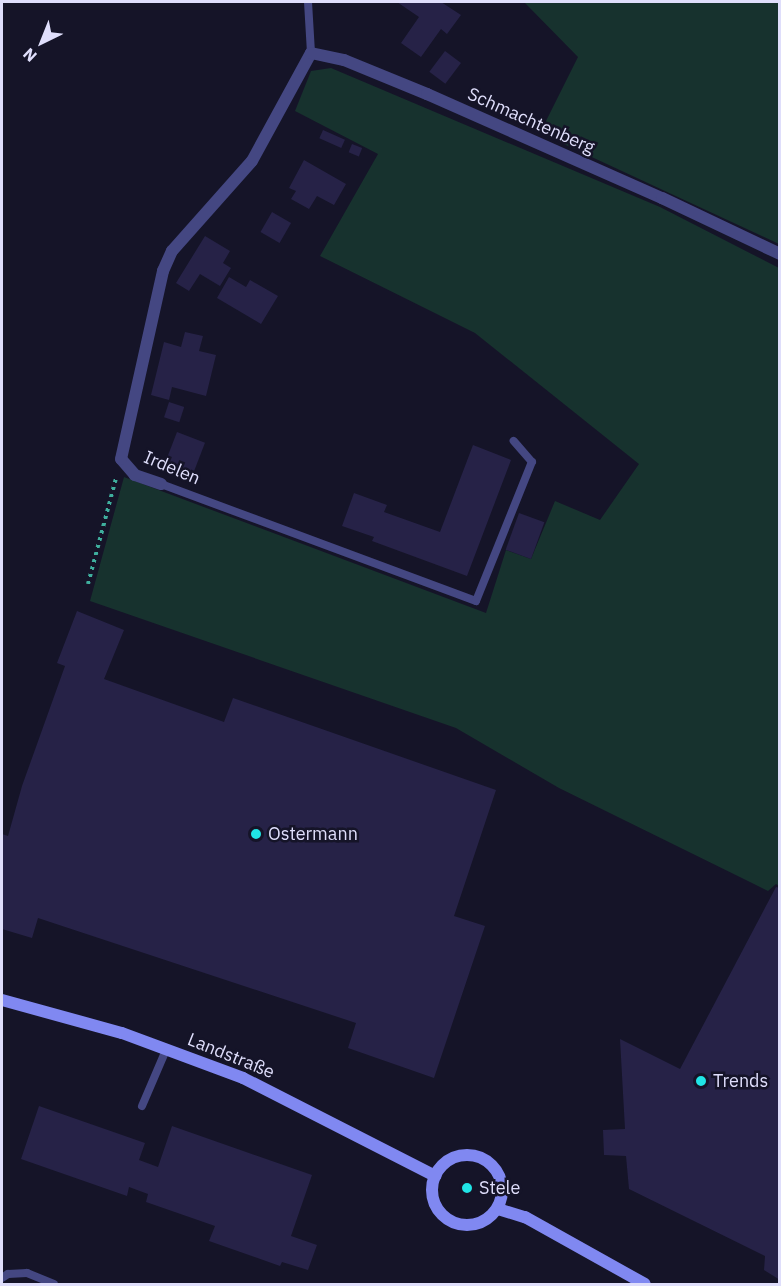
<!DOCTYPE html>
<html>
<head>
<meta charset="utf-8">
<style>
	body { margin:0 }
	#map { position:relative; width:781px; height:1286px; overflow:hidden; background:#151428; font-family:"IBM Plex Sans",sans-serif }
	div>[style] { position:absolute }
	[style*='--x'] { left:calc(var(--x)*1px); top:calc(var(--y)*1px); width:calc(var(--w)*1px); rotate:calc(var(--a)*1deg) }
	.green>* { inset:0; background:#17322e }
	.building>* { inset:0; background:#262247; transform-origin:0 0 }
	.path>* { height:4px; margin-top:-2px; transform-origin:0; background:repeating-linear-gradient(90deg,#3faf9e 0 3px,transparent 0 7.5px) }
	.lane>* { height:8px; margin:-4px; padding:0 4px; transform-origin:4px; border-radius:4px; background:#444782 }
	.street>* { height:12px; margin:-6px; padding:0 6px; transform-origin:6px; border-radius:6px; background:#444782 }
	.secondary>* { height:12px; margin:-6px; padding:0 6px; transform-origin:6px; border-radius:6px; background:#8088f1 }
	.secondary>.ring { margin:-6px; padding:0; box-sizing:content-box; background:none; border:12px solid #8088f1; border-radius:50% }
	.dots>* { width:16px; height:16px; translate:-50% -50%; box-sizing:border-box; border:3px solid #151428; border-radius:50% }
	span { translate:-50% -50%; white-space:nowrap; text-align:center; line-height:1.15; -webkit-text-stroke:5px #151428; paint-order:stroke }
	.street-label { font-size:18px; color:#dfdefb }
	.poi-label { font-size:18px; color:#dfdefb }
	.left { translate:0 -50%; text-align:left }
	.frame { position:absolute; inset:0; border:3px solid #dfdefb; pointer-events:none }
	.north { position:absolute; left:12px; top:12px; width:60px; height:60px; -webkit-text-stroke:4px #151428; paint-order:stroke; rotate:223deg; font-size:16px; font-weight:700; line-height:24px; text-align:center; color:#dfdefb }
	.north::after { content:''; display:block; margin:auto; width:21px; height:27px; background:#dfdefb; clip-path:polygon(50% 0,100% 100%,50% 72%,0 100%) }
</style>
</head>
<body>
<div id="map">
	<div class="green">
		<div style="clip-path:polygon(524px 2px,779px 2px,779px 244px,540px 133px,578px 57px)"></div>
		<div style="clip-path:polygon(331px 68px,660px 207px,779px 268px,779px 886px,776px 884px,768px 891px,754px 884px,559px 788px,456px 728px,90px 601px,124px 477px,486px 613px,506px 550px,531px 559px,555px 501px,600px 520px,639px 464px,475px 333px,320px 256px,378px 154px,295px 111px,311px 71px)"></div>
	</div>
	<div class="building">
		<div style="clip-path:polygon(397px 2px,441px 2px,461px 15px,447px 34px,441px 29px,421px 57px,401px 43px,419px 17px)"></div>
		<div style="left:445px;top:51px;width:20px;height:26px;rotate:37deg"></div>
		<div style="left:323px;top:130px;width:24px;height:9px;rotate:24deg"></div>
		<div style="left:352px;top:144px;width:11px;height:9px;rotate:22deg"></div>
		<div style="clip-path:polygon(304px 160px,346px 184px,334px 205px,317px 196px,309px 209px,291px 199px,296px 191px,289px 188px)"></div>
		<div style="left:272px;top:212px;width:22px;height:23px;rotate:30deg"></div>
		<div style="clip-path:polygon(205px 236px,230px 251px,223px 263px,231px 268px,220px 286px,200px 274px,189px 291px,176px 283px)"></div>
		<div style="clip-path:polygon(229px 277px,246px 287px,250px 280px,278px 296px,261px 324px,217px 298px)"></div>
		<div style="clip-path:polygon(185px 332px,203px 336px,199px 351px,216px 355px,206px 396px,172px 387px,169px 400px,151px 395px,164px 342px,181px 347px)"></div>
		<div style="left:169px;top:402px;width:16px;height:16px;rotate:18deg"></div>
		<div style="left:177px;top:432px;width:30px;height:36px;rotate:21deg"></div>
		<div style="clip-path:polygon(473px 445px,511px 460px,467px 576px,372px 541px,374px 537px,342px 526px,354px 493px,387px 505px,384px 512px,440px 532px)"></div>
		<div style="left:519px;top:513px;width:27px;height:39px;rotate:20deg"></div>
		<div style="clip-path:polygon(77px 611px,124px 630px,104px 679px,224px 722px,233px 698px,496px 790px,454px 916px,485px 926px,434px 1078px,348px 1048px,356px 1023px,38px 918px,32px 938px,2px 929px,2px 834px,8px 836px,22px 786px,65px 666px,57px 663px)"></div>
		<div style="clip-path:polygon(776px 887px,780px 888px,780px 1280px,764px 1270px,765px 1256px,629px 1189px,626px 1156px,604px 1155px,603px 1130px,625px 1129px,620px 1039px,680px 1069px)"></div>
		<div style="clip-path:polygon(39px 1106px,145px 1143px,139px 1160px,158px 1167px,172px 1126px,312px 1175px,291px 1236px,317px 1245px,308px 1270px,282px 1262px,280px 1266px,209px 1241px,215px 1226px,146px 1202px,148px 1194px,129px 1187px,127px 1196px,21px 1159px)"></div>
	</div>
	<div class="path">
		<div style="--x:88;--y:584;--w:110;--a:-75.2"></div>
	</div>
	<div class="lane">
		<div style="--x:308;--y:2;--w:51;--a:86.6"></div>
		<div style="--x:161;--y:484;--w:336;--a:20.4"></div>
		<div style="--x:476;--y:601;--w:150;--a:-68.1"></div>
		<div style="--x:532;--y:462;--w:28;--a:-131"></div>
		<div style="--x:142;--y:1106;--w:61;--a:-66.8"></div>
		<div style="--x:2;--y:1278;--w:7;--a:-34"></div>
		<div style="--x:8;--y:1274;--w:19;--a:-3"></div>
		<div style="--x:27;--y:1273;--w:29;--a:22"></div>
	</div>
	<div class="street">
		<div style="--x:161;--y:484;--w:28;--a:-161"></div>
		<div style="--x:135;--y:475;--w:21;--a:-131"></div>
		<div style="--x:121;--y:459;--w:193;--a:-77.4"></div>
		<div style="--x:163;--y:271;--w:22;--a:-66"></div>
		<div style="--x:172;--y:251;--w:120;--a:-48.4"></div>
		<div style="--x:252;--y:161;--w:123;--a:-61.4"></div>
		<div style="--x:311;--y:53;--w:34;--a:12"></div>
		<div style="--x:344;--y:60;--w:90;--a:22.3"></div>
		<div style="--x:427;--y:94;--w:257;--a:23.9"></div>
		<div style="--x:662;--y:198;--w:131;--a:25.4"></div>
	</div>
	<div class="secondary">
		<div style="--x:2;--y:1000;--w:124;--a:15.4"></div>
		<div style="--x:122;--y:1033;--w:129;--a:20.4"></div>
		<div style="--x:243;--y:1078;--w:216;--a:27"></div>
		<div class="ring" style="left:432px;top:1155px;width:58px;height:58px"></div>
		<div style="--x:498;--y:1209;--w:28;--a:17"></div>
		<div style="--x:525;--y:1217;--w:137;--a:29.2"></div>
	</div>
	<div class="dots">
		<div style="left:256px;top:834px;background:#20e5e6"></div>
		<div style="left:701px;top:1081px;background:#20e5e6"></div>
		<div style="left:467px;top:1188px;background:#20e5e6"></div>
	</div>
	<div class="street-label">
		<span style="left:531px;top:121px;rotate:24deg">Schmachtenberg</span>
		<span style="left:172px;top:468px;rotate:23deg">Irdelen</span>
		<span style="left:231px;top:1056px;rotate:22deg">Landstraße</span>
	</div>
	<div class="poi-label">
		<span class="left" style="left:268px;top:834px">Ostermann</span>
		<span class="left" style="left:713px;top:1081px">Trends</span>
		<span class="left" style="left:479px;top:1188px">Stele</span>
	</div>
	<div class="frame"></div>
	<div class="north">N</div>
</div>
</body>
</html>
